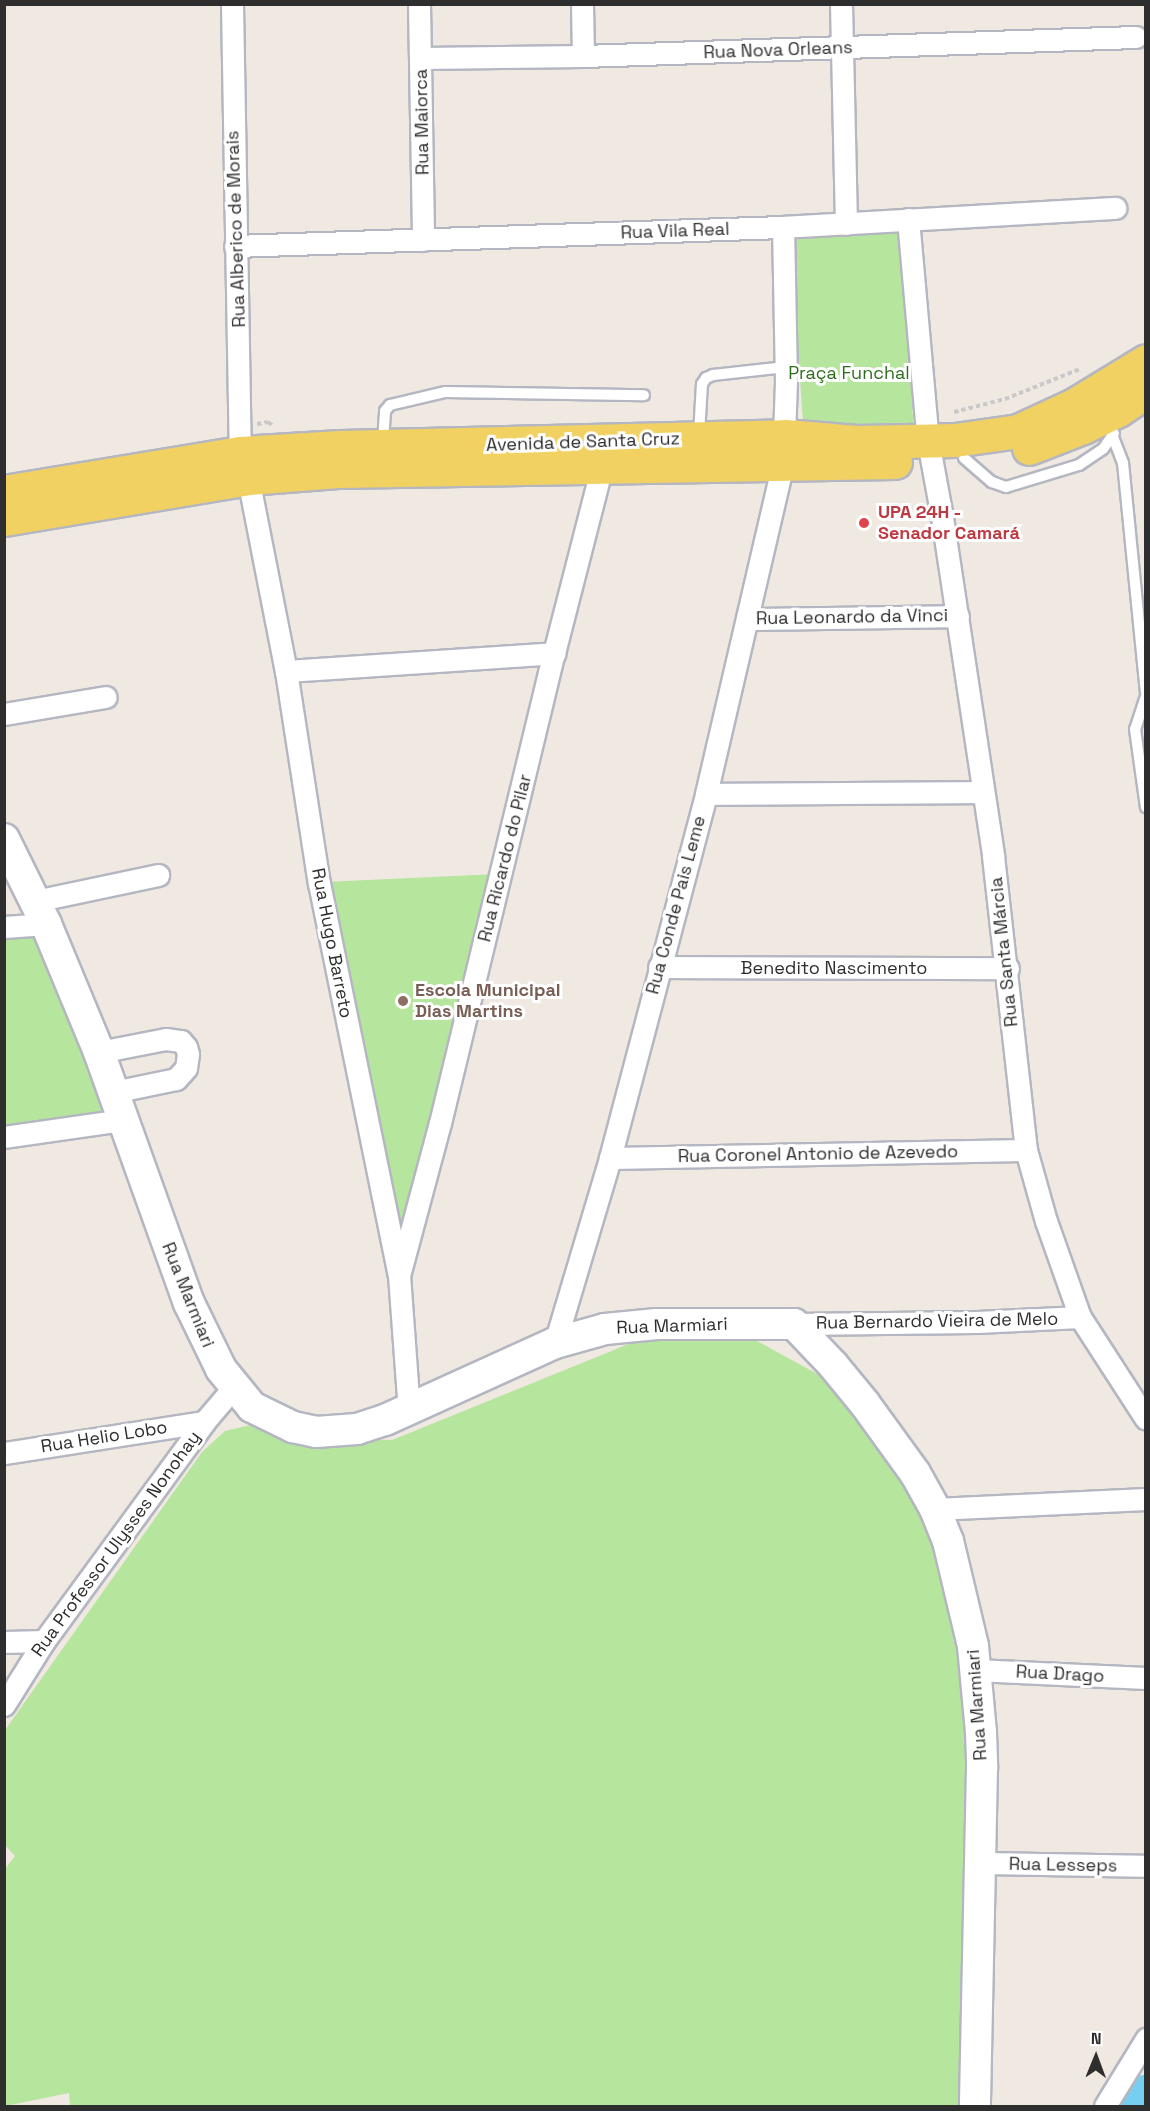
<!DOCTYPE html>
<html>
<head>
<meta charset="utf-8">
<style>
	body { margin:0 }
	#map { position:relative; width:1150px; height:2111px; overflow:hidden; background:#efe9e1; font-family:"Space Grotesk",sans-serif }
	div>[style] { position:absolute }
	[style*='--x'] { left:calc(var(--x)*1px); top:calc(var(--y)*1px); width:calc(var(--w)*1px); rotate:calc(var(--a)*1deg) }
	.green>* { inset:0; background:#b6e59e; transform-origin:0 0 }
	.river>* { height:34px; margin:-17px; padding:0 17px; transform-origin:17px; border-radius:17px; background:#75cff0 }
	.path>* { height:4px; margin-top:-2px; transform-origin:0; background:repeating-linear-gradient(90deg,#c9c9c9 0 4.5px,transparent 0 7.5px) }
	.roads { filter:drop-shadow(2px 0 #b4b7c1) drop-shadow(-2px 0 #b4b7c1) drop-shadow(0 2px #b4b7c1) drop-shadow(0 -2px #b4b7c1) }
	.lane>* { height:10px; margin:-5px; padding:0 5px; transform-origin:5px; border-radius:5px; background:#fff }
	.street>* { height:21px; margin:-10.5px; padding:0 10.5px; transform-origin:10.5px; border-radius:10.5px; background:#fff }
	.secondary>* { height:30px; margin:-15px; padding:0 15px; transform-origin:15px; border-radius:15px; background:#fff }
	.primary>* { height:33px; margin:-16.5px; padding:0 16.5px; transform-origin:16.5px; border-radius:16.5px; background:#f2d163 }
	.dots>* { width:16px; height:16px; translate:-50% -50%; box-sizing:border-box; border:3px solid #fff; border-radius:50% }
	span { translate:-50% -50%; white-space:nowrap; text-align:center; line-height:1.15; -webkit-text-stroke:6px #fff; paint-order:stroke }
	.street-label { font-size:18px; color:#2e2e2e }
	.park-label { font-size:18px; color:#2c6e1b }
	.health-label { font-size:18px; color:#be3a42; font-weight:700 }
	.left { translate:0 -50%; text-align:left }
	.education-label { font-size:18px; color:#785e54; font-weight:700 }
	.frame { position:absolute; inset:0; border:6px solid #2e2e2e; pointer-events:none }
	.north { position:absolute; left:1066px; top:2027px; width:60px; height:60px; -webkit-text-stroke:4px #fff; paint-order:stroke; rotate:1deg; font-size:16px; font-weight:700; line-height:24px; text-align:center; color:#2e2e2e }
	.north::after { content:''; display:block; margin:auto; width:21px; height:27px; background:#2e2e2e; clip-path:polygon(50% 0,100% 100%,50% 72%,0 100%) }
</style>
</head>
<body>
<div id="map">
	<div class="green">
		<div style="left:900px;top:232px;width:201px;height:110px;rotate:86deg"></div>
		<div style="clip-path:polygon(497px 874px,398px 1258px,324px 882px)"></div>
		<div style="clip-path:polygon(41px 928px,118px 1113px,5px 1132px,5px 932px)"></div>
		<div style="clip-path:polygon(748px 1336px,821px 1376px,922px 1504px,961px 1616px,977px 1741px,962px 2106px,70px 2106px,69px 2093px,5px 2106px,4px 1870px,15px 1856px,5px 1845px,5px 1730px,202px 1452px,225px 1431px,268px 1421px,326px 1439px,392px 1440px,641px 1339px)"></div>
	</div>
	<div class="river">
		<div style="--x:1137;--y:2106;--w:17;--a:-57"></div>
	</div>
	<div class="path">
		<div style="--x:954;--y:412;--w:53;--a:-14.3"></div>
		<div style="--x:1005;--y:399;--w:81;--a:-21.8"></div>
		<div style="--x:257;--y:424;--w:11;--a:-10"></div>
		<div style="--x:268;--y:422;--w:5;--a:37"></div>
	</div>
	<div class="roads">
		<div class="lane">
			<div style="--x:699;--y:434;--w:50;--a:-86.6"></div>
			<div style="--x:702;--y:384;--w:7;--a:-56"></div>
			<div style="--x:706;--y:378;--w:8;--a:-23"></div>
			<div style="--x:713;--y:375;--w:73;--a:-6.3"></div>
			<div style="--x:1113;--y:437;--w:28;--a:69"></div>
			<div style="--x:1123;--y:463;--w:230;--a:84.3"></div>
			<div style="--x:383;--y:441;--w:30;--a:-86"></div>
			<div style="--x:385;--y:411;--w:8;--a:-50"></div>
			<div style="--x:390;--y:405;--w:57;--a:-13.3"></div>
			<div style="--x:445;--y:392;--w:199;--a:0.9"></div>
			<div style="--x:964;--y:458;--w:37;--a:41"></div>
			<div style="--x:992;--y:482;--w:15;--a:20"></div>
			<div style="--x:1006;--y:487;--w:76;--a:-16.8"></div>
			<div style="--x:1079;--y:465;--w:29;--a:-34"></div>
			<div style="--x:1103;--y:449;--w:19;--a:-55"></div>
			<div style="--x:1146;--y:696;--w:35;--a:108"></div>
			<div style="--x:1135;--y:729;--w:79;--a:82"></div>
		</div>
		<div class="street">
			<div style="--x:232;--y:4;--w:449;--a:89"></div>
			<div style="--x:419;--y:4;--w:236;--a:89"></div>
			<div style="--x:582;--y:4;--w:52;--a:88.9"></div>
			<div style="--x:841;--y:4;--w:220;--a:88.7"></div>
			<div style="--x:421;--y:58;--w:162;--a:-0.7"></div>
			<div style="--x:583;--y:56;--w:553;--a:-1.97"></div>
			<div style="--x:908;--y:219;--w:223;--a:84.9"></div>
			<div style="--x:928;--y:441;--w:77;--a:79.6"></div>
			<div style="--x:942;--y:517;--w:343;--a:81.4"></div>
			<div style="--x:993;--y:856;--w:296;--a:83.6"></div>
			<div style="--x:1026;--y:1150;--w:74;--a:74.3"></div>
			<div style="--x:1046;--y:1221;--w:102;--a:70.5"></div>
			<div style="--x:1080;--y:1317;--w:121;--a:57.1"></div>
			<div style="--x:235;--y:246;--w:548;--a:-1.99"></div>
			<div style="--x:783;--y:227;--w:333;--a:-3.3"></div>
			<div style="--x:248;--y:478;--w:197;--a:78.9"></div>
			<div style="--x:286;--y:671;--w:215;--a:81.2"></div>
			<div style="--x:319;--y:883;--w:400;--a:78.5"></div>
			<div style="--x:399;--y:1275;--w:135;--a:85.8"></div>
			<div style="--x:747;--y:619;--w:211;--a:-0.8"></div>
			<div style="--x:286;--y:671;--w:269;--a:-3.8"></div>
			<div style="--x:4;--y:714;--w:103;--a:-9.5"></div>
			<div style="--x:706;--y:794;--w:277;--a:-0.4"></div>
			<div style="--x:35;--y:901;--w:126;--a:-11.9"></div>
			<div style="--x:4;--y:927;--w:42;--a:-4.1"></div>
			<div style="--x:659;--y:967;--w:349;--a:0.2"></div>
			<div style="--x:99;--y:1052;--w:68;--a:-11"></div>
			<div style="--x:166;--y:1039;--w:15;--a:8"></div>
			<div style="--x:181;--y:1041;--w:8;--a:50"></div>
			<div style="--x:186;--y:1047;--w:7;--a:74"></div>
			<div style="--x:188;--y:1054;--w:14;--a:98"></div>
			<div style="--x:186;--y:1068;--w:15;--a:132"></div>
			<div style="--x:176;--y:1079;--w:64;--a:168.3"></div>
			<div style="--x:4;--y:1137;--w:119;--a:-8.2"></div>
			<div style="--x:610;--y:1158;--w:416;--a:-1.1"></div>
			<div style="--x:400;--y:1272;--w:154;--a:-75"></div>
			<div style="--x:440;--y:1123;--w:484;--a:-76.4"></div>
			<div style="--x:554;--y:653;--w:204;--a:-75.6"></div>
			<div style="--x:794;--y:1324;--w:183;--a:-0.6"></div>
			<div style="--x:977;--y:1322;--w:103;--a:-2.8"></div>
			<div style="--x:555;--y:1343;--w:193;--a:-73.4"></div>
			<div style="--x:610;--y:1158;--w:376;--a:-75.2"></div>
			<div style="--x:706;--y:794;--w:340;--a:-76.9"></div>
			<div style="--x:783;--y:463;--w:81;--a:-87.9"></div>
			<div style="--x:786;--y:382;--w:155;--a:-91.1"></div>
			<div style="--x:4;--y:1453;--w:202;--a:-8.8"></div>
			<div style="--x:935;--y:1509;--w:211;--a:-2.7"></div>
			<div style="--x:4;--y:1642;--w:40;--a:-1.4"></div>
			<div style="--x:975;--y:1670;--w:171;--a:2.7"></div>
			<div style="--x:4;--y:1705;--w:75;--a:-58"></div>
			<div style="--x:44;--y:1641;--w:271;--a:-53.8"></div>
			<div style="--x:204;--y:1422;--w:45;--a:-49.5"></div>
			<div style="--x:981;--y:1863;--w:165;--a:1"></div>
			<div style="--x:1105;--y:2106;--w:79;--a:-58.5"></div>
		</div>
		<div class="secondary">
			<div style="--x:4;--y:839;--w:95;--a:63.7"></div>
			<div style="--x:46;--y:924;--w:139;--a:67.5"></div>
			<div style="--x:99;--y:1052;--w:267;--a:70.3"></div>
			<div style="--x:189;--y:1303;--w:73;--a:64.1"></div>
			<div style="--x:221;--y:1369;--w:49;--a:50.8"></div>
			<div style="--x:252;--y:1407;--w:46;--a:26"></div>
			<div style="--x:293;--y:1427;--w:24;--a:12"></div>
			<div style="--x:316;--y:1432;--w:41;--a:-4.2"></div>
			<div style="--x:357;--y:1429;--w:29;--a:-18"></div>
			<div style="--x:385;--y:1420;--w:187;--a:-24.4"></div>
			<div style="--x:555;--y:1343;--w:52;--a:-15.6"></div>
			<div style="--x:605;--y:1329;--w:52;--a:-5.5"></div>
			<div style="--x:657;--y:1324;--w:137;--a:0"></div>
			<div style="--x:794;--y:1324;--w:57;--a:46.4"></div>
			<div style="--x:833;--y:1365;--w:50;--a:50.6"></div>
			<div style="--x:865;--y:1404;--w:85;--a:54.1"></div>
			<div style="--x:915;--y:1473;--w:41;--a:60.9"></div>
			<div style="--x:935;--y:1509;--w:35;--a:68"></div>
			<div style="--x:948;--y:1541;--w:108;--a:76.6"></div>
			<div style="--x:973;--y:1646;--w:86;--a:84.7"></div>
			<div style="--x:981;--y:1732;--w:36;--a:88"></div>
			<div style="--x:982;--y:1768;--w:338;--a:91.2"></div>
		</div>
		<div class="primary">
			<div style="--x:1029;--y:448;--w:58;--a:-21.3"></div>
			<div style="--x:1083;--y:427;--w:39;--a:-26"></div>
			<div style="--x:1118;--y:410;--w:34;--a:-34"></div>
			<div style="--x:4;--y:492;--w:239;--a:-9.4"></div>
			<div style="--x:240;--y:453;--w:100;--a:-3.4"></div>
			<div style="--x:340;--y:447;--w:445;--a:-1.4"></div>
			<div style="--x:785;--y:436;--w:72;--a:4.8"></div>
			<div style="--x:857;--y:442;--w:98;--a:-1.2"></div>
			<div style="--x:955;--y:440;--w:64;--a:-8.1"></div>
			<div style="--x:1018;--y:431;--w:62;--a:-24.9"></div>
			<div style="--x:1074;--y:405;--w:84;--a:-31.4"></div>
			<div style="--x:4;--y:519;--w:247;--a:-9.5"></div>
			<div style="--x:248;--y:478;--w:90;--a:-4.4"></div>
			<div style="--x:338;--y:471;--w:557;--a:-0.93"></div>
		</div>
	</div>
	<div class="dots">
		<div style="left:864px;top:523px;background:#e0444e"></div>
		<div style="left:403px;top:1001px;background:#8d6e63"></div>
	</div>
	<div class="street-label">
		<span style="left:778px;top:50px;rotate:-2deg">Rua Nova Orleans</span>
		<span style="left:422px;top:122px;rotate:-91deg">Rua Maiorca</span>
		<span style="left:236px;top:229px;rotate:-92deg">Rua Alberico de Morais</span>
		<span style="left:675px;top:231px;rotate:-2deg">Rua Vila Real</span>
		<span style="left:583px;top:442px;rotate:-2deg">Avenida de Santa Cruz</span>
		<span style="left:852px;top:617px;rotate:-1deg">Rua Leonardo da Vinci</span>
		<span style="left:505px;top:858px;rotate:-76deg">Rua Ricardo do Pilar</span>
		<span style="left:676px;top:905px;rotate:-75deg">Rua Conde Pais Leme</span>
		<span style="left:332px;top:943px;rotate:79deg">Rua Hugo Barreto</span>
		<span style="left:1004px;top:952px;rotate:-96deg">Rua Santa Márcia</span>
		<span style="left:834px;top:968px">Benedito Nascimento</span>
		<span style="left:818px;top:1154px;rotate:-1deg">Rua Coronel Antonio de Azevedo</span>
		<span style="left:188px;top:1295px;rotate:68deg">Rua Marmiari</span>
		<span style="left:937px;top:1321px;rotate:-1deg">Rua Bernardo Vieira de Melo</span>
		<span style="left:672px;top:1326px;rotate:-2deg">Rua Marmiari</span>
		<span style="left:104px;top:1437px;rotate:-9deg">Rua Helio Lobo</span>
		<span style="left:116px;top:1544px;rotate:-54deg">Rua Professor Ulysses Nonohay</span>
		<span style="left:1060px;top:1674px;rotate:3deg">Rua Drago</span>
		<span style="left:977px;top:1705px;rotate:-94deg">Rua Marmiari</span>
		<span style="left:1063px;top:1865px;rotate:1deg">Rua Lesseps</span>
	</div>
	<div class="park-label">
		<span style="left:849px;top:373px">Praça Funchal</span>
	</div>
	<div class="health-label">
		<span class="left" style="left:878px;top:523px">UPA 24H -<br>Senador Camará</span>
	</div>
	<div class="education-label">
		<span class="left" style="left:415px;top:1001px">Escola Municipal<br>Dias Martins</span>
	</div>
	<div class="frame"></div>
	<div class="north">N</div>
</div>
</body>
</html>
